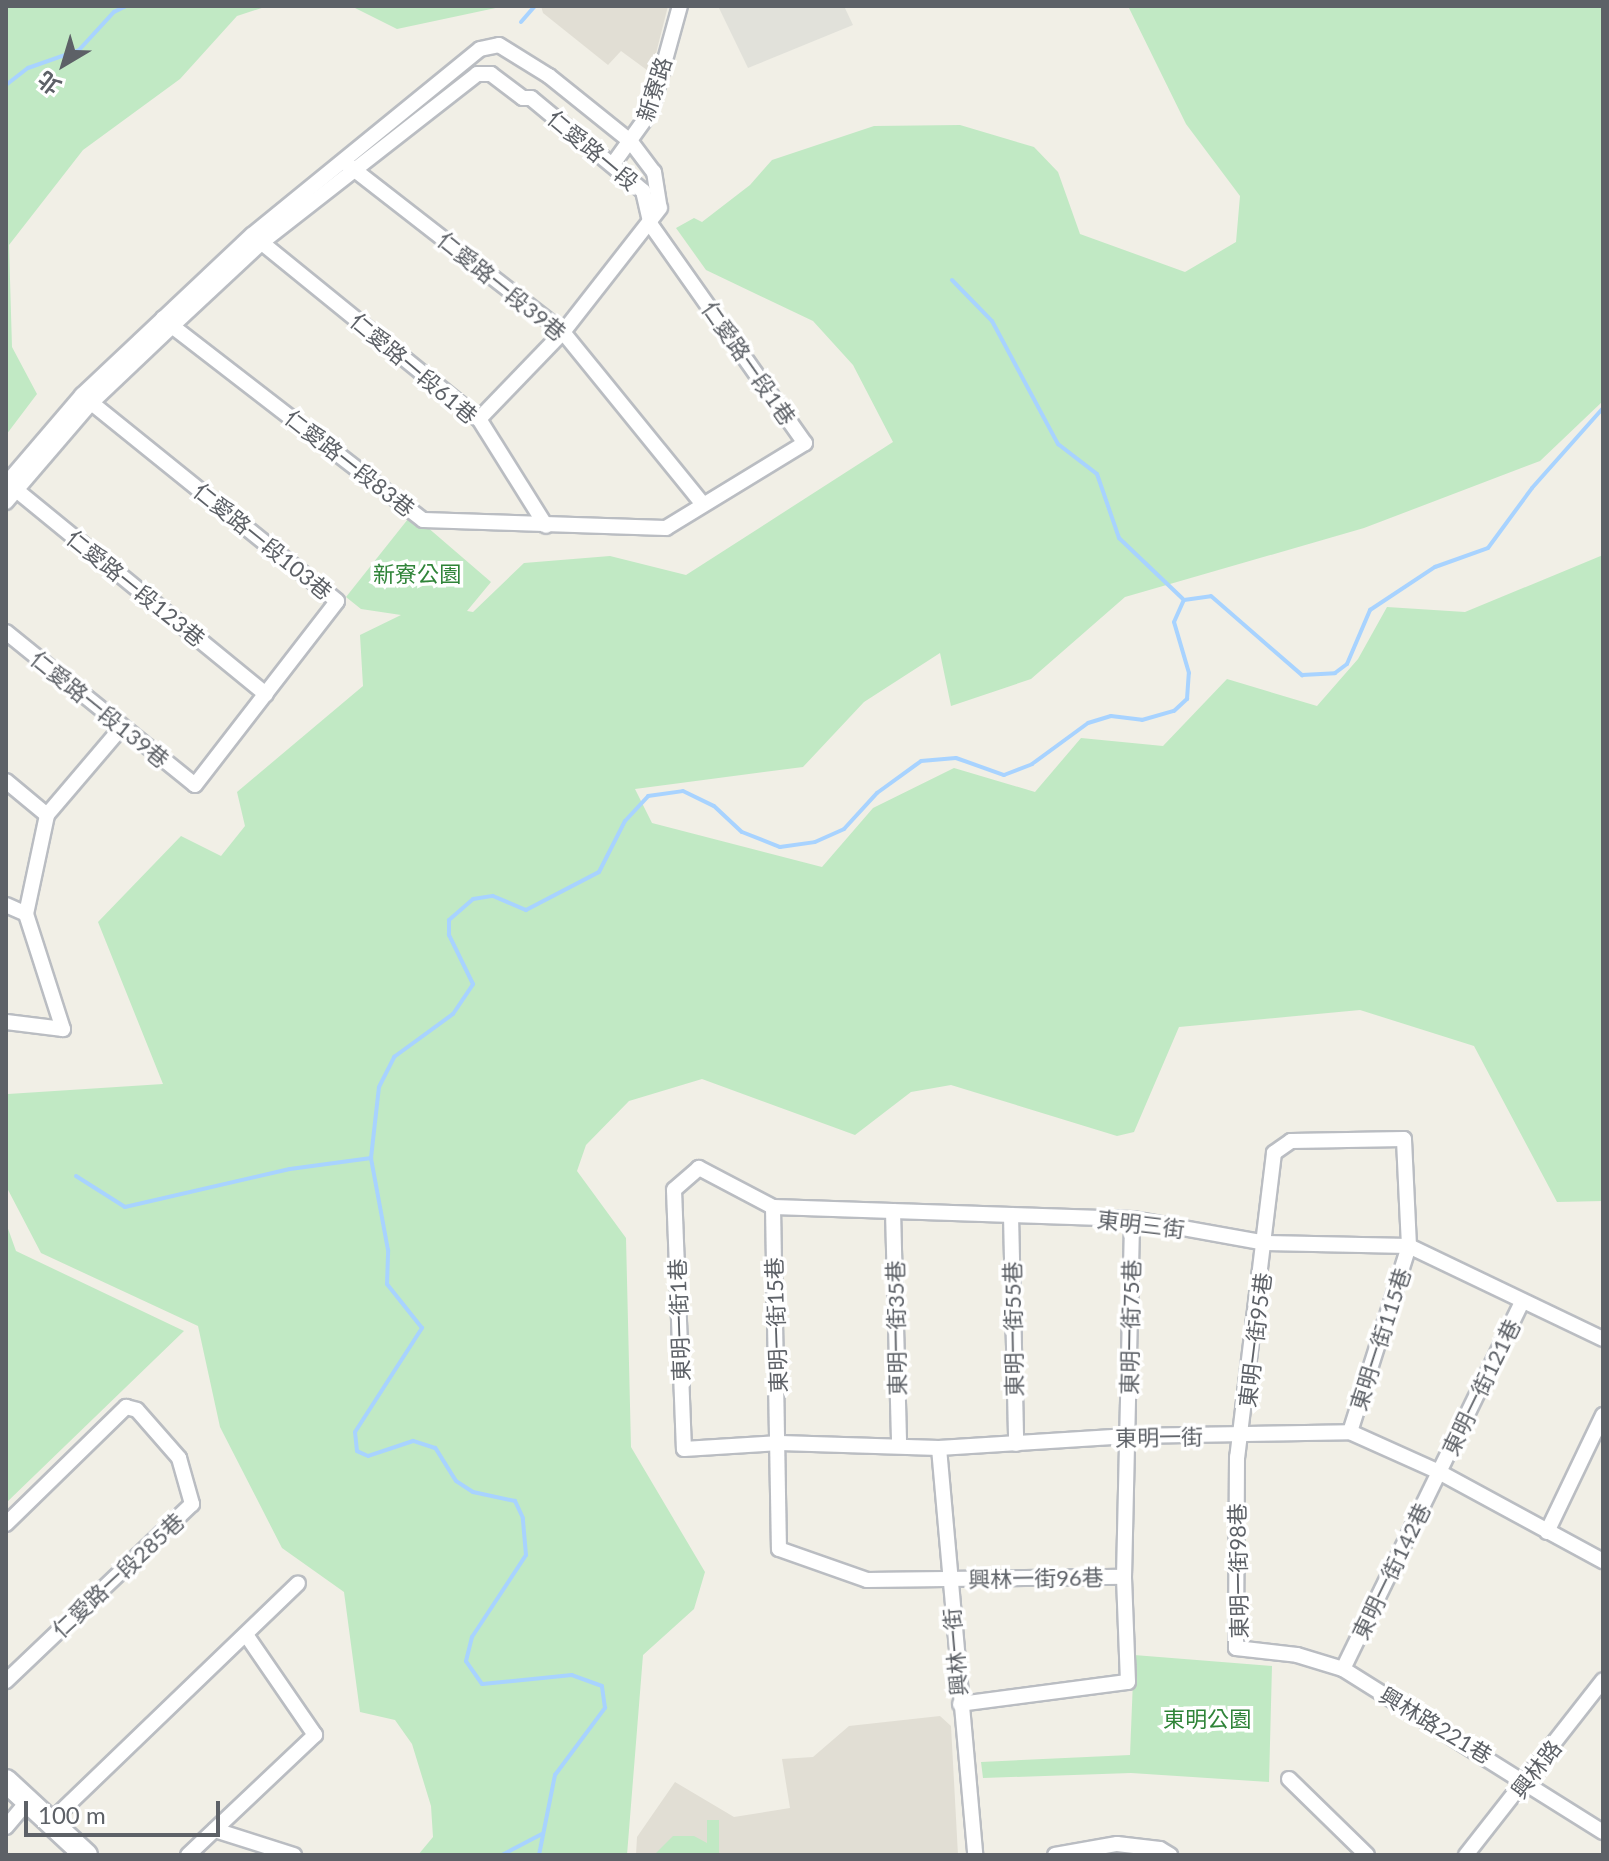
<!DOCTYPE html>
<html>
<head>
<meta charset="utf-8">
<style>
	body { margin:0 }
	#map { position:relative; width:1609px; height:1861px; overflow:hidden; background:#f1efe6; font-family:Lato,"Noto Sans TC",sans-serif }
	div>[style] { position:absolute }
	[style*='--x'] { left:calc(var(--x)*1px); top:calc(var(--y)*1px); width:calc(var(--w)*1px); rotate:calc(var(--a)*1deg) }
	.industrial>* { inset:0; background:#e1e1da }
	.education>* { inset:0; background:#e1ded4 }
	.green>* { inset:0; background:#c1e9c4 }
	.stream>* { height:4px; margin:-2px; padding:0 2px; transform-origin:2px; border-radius:2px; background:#a8d3ff }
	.roads { filter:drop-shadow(2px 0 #babdc2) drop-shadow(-2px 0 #babdc2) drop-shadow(0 2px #babdc2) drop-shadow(0 -2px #babdc2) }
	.minor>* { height:14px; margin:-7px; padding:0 7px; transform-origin:7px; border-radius:7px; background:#fff }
	.secondary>* { height:22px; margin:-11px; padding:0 11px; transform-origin:11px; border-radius:11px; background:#fff }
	span { translate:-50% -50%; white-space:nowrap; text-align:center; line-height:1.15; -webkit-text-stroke:7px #fff; paint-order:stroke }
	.street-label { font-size:22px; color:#5d6167 }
	.park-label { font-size:22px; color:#308439 }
	.frame { position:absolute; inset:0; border:8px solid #5d6167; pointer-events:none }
	.north { position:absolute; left:24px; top:24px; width:80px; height:80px; -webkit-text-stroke:6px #fff; paint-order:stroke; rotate:218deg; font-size:22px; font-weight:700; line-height:32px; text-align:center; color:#5d6167 }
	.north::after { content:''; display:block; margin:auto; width:28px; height:36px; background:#5d6167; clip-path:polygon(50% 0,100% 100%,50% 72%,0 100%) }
	.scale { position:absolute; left:24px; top:1801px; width:196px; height:36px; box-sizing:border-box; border:4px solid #5d6167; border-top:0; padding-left:10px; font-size:24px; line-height:28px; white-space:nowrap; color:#5d6167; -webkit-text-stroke:6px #fff; paint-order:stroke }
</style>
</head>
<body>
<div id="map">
	<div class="industrial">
		<div style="clip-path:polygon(718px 6px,844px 6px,853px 25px,748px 68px)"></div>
	</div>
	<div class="education">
		<div style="clip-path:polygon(541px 6px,668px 6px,651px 73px,621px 51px,608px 65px,543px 13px)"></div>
		<div style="clip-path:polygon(940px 1716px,951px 1726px,958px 1855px,636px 1855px,637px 1837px,675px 1782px,734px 1817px,790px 1808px,782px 1759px,813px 1757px,849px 1726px)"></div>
	</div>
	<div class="green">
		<div style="clip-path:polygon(6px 6px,268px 6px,237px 16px,180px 79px,83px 150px,9px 245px,12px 347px,37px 394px,6px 435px)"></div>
		<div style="clip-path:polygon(351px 6px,505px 6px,397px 29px)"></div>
		<div style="clip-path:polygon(1128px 6px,1603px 6px,1603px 401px,1540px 461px,1364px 528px,1125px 597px,1031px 679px,951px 706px,940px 653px,864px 702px,803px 767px,635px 789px,652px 823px,822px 867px,873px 808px,954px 768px,1035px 792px,1081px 738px,1163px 746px,1227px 679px,1317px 706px,1358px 659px,1387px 607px,1465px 612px,1603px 555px,1603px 1201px,1557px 1202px,1474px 1046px,1360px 1010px,1179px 1027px,1134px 1132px,1117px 1136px,951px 1085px,911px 1092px,855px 1135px,702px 1079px,629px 1101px,586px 1145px,577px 1171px,626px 1238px,631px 1447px,705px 1572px,694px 1609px,643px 1655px,627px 1855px,418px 1855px,433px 1837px,431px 1806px,412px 1744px,395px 1720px,360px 1712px,344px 1592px,282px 1548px,220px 1427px,198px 1326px,41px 1253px,6px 1186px,8px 1094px,163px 1084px,98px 922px,181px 836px,221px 856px,245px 826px,237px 792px,363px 686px,360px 635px,401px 615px,361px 609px,346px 597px,412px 514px,491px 582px,467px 611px,473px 612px,524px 563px,610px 556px,686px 575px,893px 442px,853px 365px,813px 321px,706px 270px,676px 228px,694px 218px,702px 222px,750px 185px,772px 160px,874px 126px,960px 125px,1034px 147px,1058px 172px,1080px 234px,1185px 272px,1236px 242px,1240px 196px,1186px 124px)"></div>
		<div style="clip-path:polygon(6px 1223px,16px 1251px,184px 1331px,6px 1503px)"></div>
		<div style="clip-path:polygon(1134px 1655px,1272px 1666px,1269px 1782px,1131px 1773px,983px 1778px,981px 1762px,1130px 1755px)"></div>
		<div style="clip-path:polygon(707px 1820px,719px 1820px,719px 1855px,654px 1855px,673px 1836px,694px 1836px,707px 1843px)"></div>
	</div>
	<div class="stream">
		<div style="--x:521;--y:22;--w:21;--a:-49"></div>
		<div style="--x:6;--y:85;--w:28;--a:-38"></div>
		<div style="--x:28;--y:68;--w:54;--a:-19.4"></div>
		<div style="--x:79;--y:50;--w:52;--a:-47.4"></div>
		<div style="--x:114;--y:12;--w:13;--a:-27"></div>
		<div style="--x:952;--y:280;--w:57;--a:45.7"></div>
		<div style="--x:992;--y:321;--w:140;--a:61.8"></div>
		<div style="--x:1058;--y:444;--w:49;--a:37.6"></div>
		<div style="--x:1097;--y:474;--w:68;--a:71"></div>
		<div style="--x:1119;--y:538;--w:88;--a:43.6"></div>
		<div style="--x:76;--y:1176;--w:58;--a:32.3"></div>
		<div style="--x:125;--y:1207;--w:169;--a:-13"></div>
		<div style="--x:290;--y:1169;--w:82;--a:-7.7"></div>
		<div style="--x:502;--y:1855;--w:45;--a:-27.7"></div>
		<div style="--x:539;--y:1855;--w:82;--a:-78.7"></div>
		<div style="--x:555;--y:1775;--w:84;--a:-53.3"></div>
		<div style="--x:605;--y:1708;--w:22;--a:-98"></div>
		<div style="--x:602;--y:1686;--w:32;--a:-160"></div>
		<div style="--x:572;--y:1675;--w:90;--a:174.3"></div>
		<div style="--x:482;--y:1684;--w:28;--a:-125"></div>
		<div style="--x:466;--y:1661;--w:25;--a:-76"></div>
		<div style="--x:472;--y:1637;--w:98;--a:-56.6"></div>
		<div style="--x:526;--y:1555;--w:37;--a:-95"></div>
		<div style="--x:523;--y:1518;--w:19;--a:-115"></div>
		<div style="--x:515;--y:1501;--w:43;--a:-167.9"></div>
		<div style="--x:473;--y:1492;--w:20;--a:-147"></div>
		<div style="--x:456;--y:1481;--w:39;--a:-122"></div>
		<div style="--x:435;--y:1448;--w:23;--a:-162"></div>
		<div style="--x:413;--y:1441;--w:47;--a:161.6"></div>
		<div style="--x:368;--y:1456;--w:12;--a:-156"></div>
		<div style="--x:357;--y:1451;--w:19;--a:-96"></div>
		<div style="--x:355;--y:1432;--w:124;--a:-57.2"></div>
		<div style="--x:422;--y:1328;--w:56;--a:-128.5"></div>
		<div style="--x:387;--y:1284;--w:34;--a:-88"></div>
		<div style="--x:388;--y:1250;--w:94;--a:-100.5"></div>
		<div style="--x:371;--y:1158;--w:71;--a:-83.6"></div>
		<div style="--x:379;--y:1087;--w:34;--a:-63"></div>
		<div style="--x:394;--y:1057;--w:73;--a:-36.1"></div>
		<div style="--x:453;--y:1014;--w:36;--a:-56"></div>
		<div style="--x:473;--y:984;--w:55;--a:-116.1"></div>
		<div style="--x:449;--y:935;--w:15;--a:-90"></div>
		<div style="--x:449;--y:920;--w:32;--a:-41"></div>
		<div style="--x:473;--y:899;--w:20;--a:-9"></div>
		<div style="--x:493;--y:896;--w:36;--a:23"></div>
		<div style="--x:526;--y:910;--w:82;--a:-27.5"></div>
		<div style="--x:599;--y:872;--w:57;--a:-63"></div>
		<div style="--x:625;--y:821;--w:34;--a:-47"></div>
		<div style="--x:648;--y:796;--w:35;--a:-8"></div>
		<div style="--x:683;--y:791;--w:34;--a:26"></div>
		<div style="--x:714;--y:806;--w:38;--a:43"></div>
		<div style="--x:742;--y:832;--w:41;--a:21.5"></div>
		<div style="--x:780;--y:847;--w:35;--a:-8"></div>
		<div style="--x:815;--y:842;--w:32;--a:-24"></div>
		<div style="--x:844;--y:829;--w:49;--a:-47.5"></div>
		<div style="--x:877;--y:793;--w:54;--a:-36"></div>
		<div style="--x:921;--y:761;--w:35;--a:-5"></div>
		<div style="--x:956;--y:758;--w:51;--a:19.5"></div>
		<div style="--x:1004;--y:775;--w:30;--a:-21"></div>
		<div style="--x:1032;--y:764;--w:69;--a:-36.2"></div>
		<div style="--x:1088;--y:723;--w:24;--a:-17"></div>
		<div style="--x:1111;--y:716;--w:31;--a:7"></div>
		<div style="--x:1142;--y:720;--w:33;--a:-16"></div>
		<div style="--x:1174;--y:711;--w:18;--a:-43"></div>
		<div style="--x:1187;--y:699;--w:26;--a:-86"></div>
		<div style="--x:1189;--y:673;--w:53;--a:-106.4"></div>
		<div style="--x:1174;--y:622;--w:24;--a:-66"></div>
		<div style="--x:1184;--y:600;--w:27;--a:-8"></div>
		<div style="--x:1211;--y:596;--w:121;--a:41"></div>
		<div style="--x:1302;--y:675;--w:33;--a:-3"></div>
		<div style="--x:1335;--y:673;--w:15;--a:-37"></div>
		<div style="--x:1347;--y:664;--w:59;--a:-66.9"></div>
		<div style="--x:1370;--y:610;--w:78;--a:-33.5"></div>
		<div style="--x:1435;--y:567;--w:56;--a:-19.7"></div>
		<div style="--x:1488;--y:548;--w:74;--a:-53.7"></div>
		<div style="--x:1532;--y:488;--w:107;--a:-48.4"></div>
	</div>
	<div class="roads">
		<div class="minor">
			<div style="--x:347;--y:164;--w:274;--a:37.9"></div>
			<div style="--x:563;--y:332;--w:222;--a:50.9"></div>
			<div style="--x:613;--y:164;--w:65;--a:-54.4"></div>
			<div style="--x:651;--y:111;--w:109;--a:-74.6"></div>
			<div style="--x:256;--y:238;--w:287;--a:39.1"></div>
			<div style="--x:479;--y:419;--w:126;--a:57.9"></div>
			<div style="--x:6;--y:484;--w:117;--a:-49.5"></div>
			<div style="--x:82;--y:395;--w:233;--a:-43.3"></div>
			<div style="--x:252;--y:235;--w:294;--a:-39.2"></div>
			<div style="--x:480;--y:49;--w:19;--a:-12"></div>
			<div style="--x:499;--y:45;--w:59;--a:31.8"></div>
			<div style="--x:549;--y:76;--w:105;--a:38.8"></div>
			<div style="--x:631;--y:142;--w:38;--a:53"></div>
			<div style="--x:654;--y:172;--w:36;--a:81"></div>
			<div style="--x:660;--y:208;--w:157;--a:128"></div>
			<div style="--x:563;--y:332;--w:121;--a:134"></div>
			<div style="--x:9;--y:484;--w:332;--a:39.3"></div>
			<div style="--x:6;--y:502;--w:130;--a:-49.4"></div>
			<div style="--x:91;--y:403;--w:112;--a:-43.5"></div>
			<div style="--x:172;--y:326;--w:122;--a:-43"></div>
			<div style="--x:261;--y:243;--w:274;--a:-38"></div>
			<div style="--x:477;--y:74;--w:14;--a:0"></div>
			<div style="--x:491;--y:74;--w:40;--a:37"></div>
			<div style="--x:523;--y:98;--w:8;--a:0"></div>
			<div style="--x:531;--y:98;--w:146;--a:39.7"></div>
			<div style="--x:643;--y:191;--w:35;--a:77"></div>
			<div style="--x:651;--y:225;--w:267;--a:54.8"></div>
			<div style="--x:805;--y:443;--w:163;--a:148.6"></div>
			<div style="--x:666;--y:528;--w:243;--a:-178.1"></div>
			<div style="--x:423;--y:520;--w:317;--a:-142.3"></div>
			<div style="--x:172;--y:326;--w:12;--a:-138"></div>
			<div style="--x:6;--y:632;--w:243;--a:39"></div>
			<div style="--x:195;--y:785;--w:232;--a:-52.3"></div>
			<div style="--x:337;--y:601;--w:324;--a:-141.1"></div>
			<div style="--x:6;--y:781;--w:53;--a:39.7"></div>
			<div style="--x:6;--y:905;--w:22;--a:24"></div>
			<div style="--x:26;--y:914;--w:121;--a:72.2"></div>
			<div style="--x:63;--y:1029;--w:57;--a:-173"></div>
			<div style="--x:26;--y:914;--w:101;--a:-78"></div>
			<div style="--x:47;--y:815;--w:114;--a:-49.6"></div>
			<div style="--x:773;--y:1207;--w:342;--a:89"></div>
			<div style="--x:779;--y:1549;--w:93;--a:19.4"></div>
			<div style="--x:867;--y:1580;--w:257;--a:-0.7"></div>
			<div style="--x:893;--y:1211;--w:234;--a:88.5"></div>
			<div style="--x:1011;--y:1215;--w:229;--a:88.7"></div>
			<div style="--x:1603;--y:1339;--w:215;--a:-154.4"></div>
			<div style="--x:1409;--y:1246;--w:143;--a:-178.8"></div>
			<div style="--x:1266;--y:1243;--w:136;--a:-169.8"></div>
			<div style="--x:1132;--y:1219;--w:359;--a:-178.1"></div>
			<div style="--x:773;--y:1207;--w:84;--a:-152.2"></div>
			<div style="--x:699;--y:1168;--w:33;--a:139"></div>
			<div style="--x:674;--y:1190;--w:259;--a:87.8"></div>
			<div style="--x:684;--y:1449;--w:96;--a:-3.6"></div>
			<div style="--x:780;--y:1443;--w:159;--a:1.8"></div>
			<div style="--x:939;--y:1448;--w:190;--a:-3.6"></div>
			<div style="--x:1129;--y:1436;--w:221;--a:-1"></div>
			<div style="--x:1350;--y:1432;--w:98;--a:24.2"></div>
			<div style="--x:1439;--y:1472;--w:187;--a:28.5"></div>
			<div style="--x:1350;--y:1432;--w:195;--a:-72.4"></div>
			<div style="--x:1409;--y:1246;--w:107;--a:-92.7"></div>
			<div style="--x:1404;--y:1139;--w:113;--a:179"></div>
			<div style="--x:1291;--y:1141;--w:21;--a:145"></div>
			<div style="--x:1274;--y:1153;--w:306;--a:96.9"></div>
			<div style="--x:1237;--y:1457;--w:191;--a:90.3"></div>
			<div style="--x:1236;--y:1648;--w:61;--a:6.5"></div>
			<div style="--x:1297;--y:1655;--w:48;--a:16.9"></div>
			<div style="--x:1343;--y:1669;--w:307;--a:32.1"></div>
			<div style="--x:939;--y:1448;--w:409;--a:84.9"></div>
			<div style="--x:6;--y:1524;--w:168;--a:-44.3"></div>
			<div style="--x:126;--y:1407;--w:11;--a:15"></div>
			<div style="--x:137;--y:1410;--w:64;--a:48.8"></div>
			<div style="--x:179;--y:1458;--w:48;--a:74.2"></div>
			<div style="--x:192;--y:1504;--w:257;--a:136.4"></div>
			<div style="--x:1547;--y:1532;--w:130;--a:-64.4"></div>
			<div style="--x:1343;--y:1669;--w:408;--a:-64"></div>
			<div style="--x:960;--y:1704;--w:169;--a:-7.5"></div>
			<div style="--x:1128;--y:1682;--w:105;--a:-92.2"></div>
			<div style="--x:1124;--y:1577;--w:358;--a:-88.7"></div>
			<div style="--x:1289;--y:1779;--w:109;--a:44.3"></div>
			<div style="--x:50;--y:1822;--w:344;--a:-43.9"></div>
			<div style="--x:6;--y:1827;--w:34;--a:-50"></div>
			<div style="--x:215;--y:1830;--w:83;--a:17.6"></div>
			<div style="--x:188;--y:1855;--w:175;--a:-43.4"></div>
			<div style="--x:315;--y:1735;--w:120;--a:-124.5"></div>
			<div style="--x:1055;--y:1855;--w:63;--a:-10.1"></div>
			<div style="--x:1117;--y:1844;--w:43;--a:6.6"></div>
			<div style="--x:1160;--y:1849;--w:12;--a:31"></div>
			<div style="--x:1466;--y:1855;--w:222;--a:-51.9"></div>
		</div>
		<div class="secondary">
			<div style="--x:6;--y:1781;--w:109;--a:42.8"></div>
		</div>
	</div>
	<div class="street-label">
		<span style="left:654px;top:89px;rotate:-72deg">新寮路</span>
		<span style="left:593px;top:150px;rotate:40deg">仁愛路一段</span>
		<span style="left:502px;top:286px;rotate:39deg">仁愛路一段39巷</span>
		<span style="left:749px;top:363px;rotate:55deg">仁愛路一段1巷</span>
		<span style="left:414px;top:368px;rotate:40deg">仁愛路一段61巷</span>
		<span style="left:350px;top:463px;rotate:38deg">仁愛路一段83巷</span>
		<span style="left:263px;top:541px;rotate:39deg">仁愛路一段103巷</span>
		<span style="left:136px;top:588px;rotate:39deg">仁愛路一段123巷</span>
		<span style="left:100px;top:709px;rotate:39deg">仁愛路一段139巷</span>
		<span style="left:1141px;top:1224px;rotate:7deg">東明三街</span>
		<span style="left:679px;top:1320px;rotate:-92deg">東明一街1巷</span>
		<span style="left:776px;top:1325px;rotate:-92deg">東明一街15巷</span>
		<span style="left:1130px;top:1327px;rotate:-89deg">東明一街75巷</span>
		<span style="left:896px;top:1328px;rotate:-91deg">東明一街35巷</span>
		<span style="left:1013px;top:1329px;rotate:-91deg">東明一街55巷</span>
		<span style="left:1380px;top:1339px;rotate:-72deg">東明一街115巷</span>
		<span style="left:1255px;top:1340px;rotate:-83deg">東明一街95巷</span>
		<span style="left:1481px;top:1387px;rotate:-64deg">東明一街121巷</span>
		<span style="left:1159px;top:1437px;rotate:-1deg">東明一街</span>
		<span style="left:1238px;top:1571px;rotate:-91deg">東明一街98巷</span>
		<span style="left:1391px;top:1571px;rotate:-64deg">東明一街142巷</span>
		<span style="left:118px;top:1575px;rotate:-43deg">仁愛路一段285巷</span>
		<span style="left:1036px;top:1578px;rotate:-1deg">興林一街96巷</span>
		<span style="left:955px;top:1652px;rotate:-95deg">興林一街</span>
		<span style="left:1436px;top:1725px;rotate:31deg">興林路221巷</span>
		<span style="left:1536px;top:1769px;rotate:-52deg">興林路</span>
	</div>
	<div class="park-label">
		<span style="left:417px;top:574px">新寮公園</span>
		<span style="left:1207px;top:1719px">東明公園</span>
	</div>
	<div class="frame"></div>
	<div class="north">北</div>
	<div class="scale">100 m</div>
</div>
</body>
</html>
